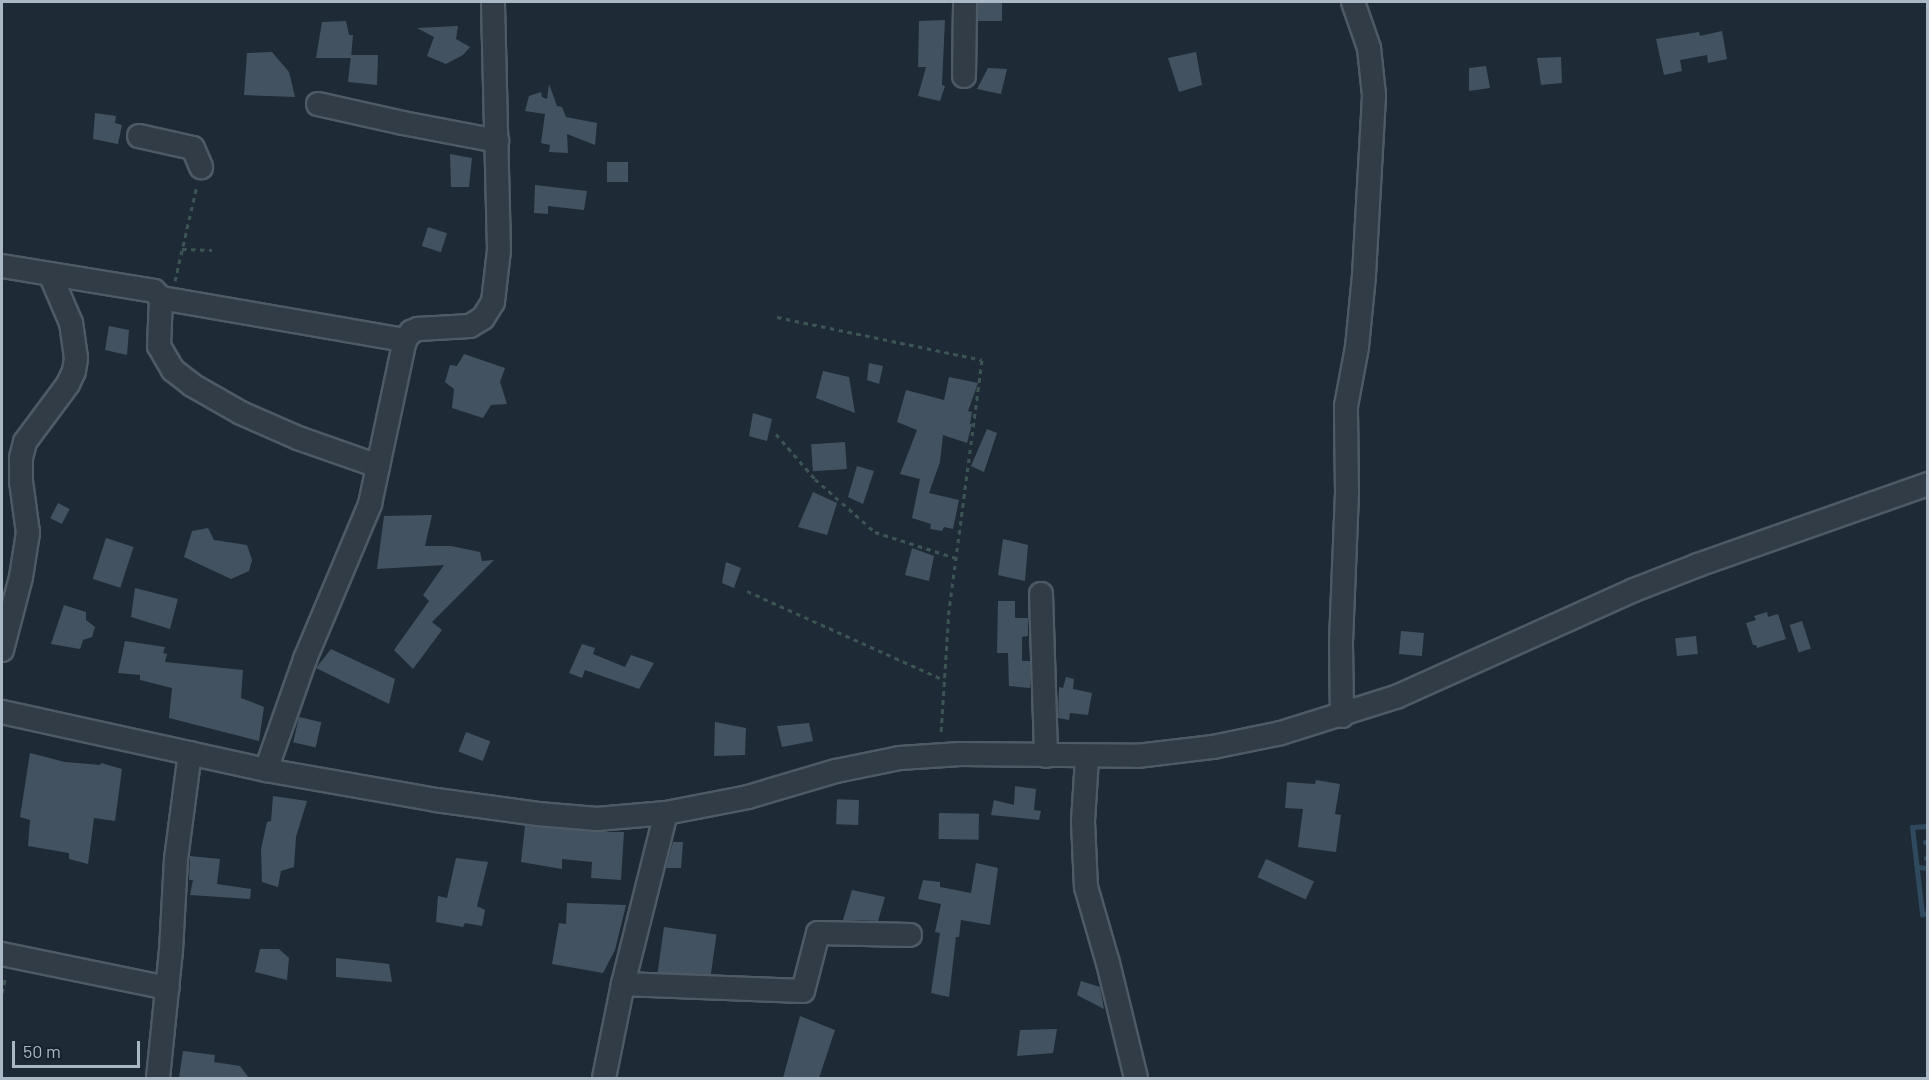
<!DOCTYPE html>
<html>
<head>
<meta charset="utf-8">
<style>
	body { margin:0 }
	#map { position:relative; width:1929px; height:1080px; overflow:hidden; background:#1e2b36; font-family:Barlow,sans-serif }
	div>[style] { position:absolute }
	[style*='--x'] { left:calc(var(--x)*1px); top:calc(var(--y)*1px); width:calc(var(--w)*1px); rotate:calc(var(--a)*1deg) }
	.stream>* { height:5px; margin:-2.5px; padding:0 2.5px; transform-origin:2.5px; border-radius:2.5px; background:#2f495f }
	.building>* { inset:0; background:#435260; transform-origin:0 0 }
	.path>* { height:3px; margin-top:-1.5px; transform-origin:0; background:repeating-linear-gradient(90deg,#3d5454 0 4.5px,transparent 0 9px) }
	.roads { filter:drop-shadow(2px 0 #4e5a65) drop-shadow(-2px 0 #4e5a65) drop-shadow(0 2px #4e5a65) drop-shadow(0 -2px #4e5a65) }
	.minor>* { height:22px; margin:-11px; padding:0 11px; transform-origin:11px; border-radius:11px; background:#313c47 }
	span { translate:-50% -50%; white-space:nowrap; text-align:center; line-height:1.15; -webkit-text-stroke:4.5px #17212b; paint-order:stroke }
	.frame { position:absolute; inset:0; border:3px solid #aab7c4; pointer-events:none }
	.scale { position:absolute; left:12px; top:1041px; width:128px; height:27px; box-sizing:border-box; border:3px solid #aab7c4; border-top:0; padding-left:8px; font-size:18px; line-height:21px; white-space:nowrap; color:#aab7c4; -webkit-text-stroke:4px #17212b; paint-order:stroke }
</style>
</head>
<body>
<div id="map">
	<div class="stream">
		<div style="--x:1928;--y:826;--w:16;--a:176"></div>
		<div style="--x:1912;--y:827;--w:88;--a:83.4"></div>
		<div style="--x:1922;--y:914;--w:6;--a:-9"></div>
		<div style="--x:1925;--y:842;--w:3;--a:0"></div>
		<div style="--x:1926;--y:858;--w:2;--a:0"></div>
		<div style="--x:1918;--y:867;--w:10;--a:6"></div>
	</div>
	<div class="building">
		<div style="left:978px;top:2px;width:24px;height:19px"></div>
		<div style="clip-path:polygon(945px 20px,942px 85px,945px 86px,940px 101px,918px 96px,926px 67px,918px 67px,919px 21px)"></div>
		<div style="clip-path:polygon(346px 21px,349px 35px,353px 35px,351px 58px,316px 58px,322px 22px)"></div>
		<div style="clip-path:polygon(458px 26px,456px 39px,470px 47px,463px 55px,446px 64px,427px 56px,434px 37px,417px 28px)"></div>
		<div style="clip-path:polygon(1722px 31px,1727px 59px,1708px 63px,1707px 55px,1680px 60px,1682px 71px,1664px 75px,1656px 39px,1699px 32px,1700px 36px)"></div>
		<div style="clip-path:polygon(272px 52px,289px 72px,295px 97px,244px 95px,247px 53px)"></div>
		<div style="clip-path:polygon(1196px 52px,1202px 85px,1179px 92px,1168px 58px)"></div>
		<div style="clip-path:polygon(351px 55px,378px 55px,377px 85px,348px 82px)"></div>
		<div style="clip-path:polygon(1561px 57px,1562px 83px,1541px 85px,1537px 58px)"></div>
		<div style="clip-path:polygon(1486px 66px,1490px 88px,1469px 91px,1469px 68px)"></div>
		<div style="clip-path:polygon(988px 68px,1007px 69px,1001px 94px,977px 89px)"></div>
		<div style="clip-path:polygon(549px 84px,557px 106px,562px 107px,566px 117px,597px 123px,595px 145px,567px 134px,568px 153px,549px 152px,550px 145px,541px 143px,545px 114px,525px 111px,529px 96px,541px 92px,542px 97px,547px 99px)"></div>
		<div style="clip-path:polygon(95px 113px,116px 116px,115px 123px,122px 125px,118px 144px,93px 139px)"></div>
		<div style="clip-path:polygon(450px 154px,472px 158px,469px 187px,451px 187px)"></div>
		<div style="left:607px;top:162px;width:21px;height:20px"></div>
		<div style="clip-path:polygon(535px 185px,587px 191px,584px 210px,548px 206px,548px 214px,534px 213px)"></div>
		<div style="left:428px;top:227px;width:20px;height:20px;rotate:18deg"></div>
		<div style="clip-path:polygon(109px 326px,129px 330px,127px 355px,105px 350px)"></div>
		<div style="clip-path:polygon(464px 354px,505px 368px,500px 382px,507px 404px,491px 405px,483px 418px,452px 408px,454px 389px,445px 382px,450px 365px,457px 366px)"></div>
		<div style="clip-path:polygon(869px 363px,883px 366px,879px 384px,867px 380px)"></div>
		<div style="clip-path:polygon(823px 371px,849px 377px,855px 413px,816px 398px)"></div>
		<div style="clip-path:polygon(949px 377px,978px 383px,968px 411px,972px 412px,970px 424px,972px 424px,967px 443px,943px 435px,940px 462px,929px 493px,959px 500px,953px 529px,944px 527px,942px 531px,930px 529px,931px 524px,912px 518px,920px 479px,900px 474px,917px 430px,897px 422px,906px 390px,944px 400px)"></div>
		<div style="clip-path:polygon(753px 413px,772px 419px,767px 441px,749px 436px)"></div>
		<div style="clip-path:polygon(987px 429px,997px 433px,984px 472px,971px 466px)"></div>
		<div style="left:845px;top:442px;width:27px;height:34px;rotate:86deg"></div>
		<div style="clip-path:polygon(857px 466px,874px 471px,863px 504px,848px 497px)"></div>
		<div style="clip-path:polygon(813px 492px,837px 503px,827px 535px,798px 527px)"></div>
		<div style="left:58px;top:503px;width:13px;height:17px;rotate:27deg"></div>
		<div style="clip-path:polygon(432px 515px,425px 546px,451px 546px,480px 552px,482px 561px,494px 560px,432px 622px,442px 630px,413px 669px,394px 650px,429px 601px,423px 595px,444px 565px,377px 569px,384px 516px)"></div>
		<div style="clip-path:polygon(208px 528px,214px 540px,247px 545px,252px 560px,249px 571px,231px 579px,184px 557px,192px 531px)"></div>
		<div style="left:106px;top:538px;width:29px;height:43px;rotate:18deg"></div>
		<div style="clip-path:polygon(1003px 539px,1028px 545px,1025px 581px,998px 575px)"></div>
		<div style="clip-path:polygon(912px 548px,934px 556px,929px 581px,905px 575px)"></div>
		<div style="clip-path:polygon(726px 562px,741px 568px,734px 588px,722px 583px)"></div>
		<div style="clip-path:polygon(135px 588px,178px 599px,170px 629px,131px 617px)"></div>
		<div style="clip-path:polygon(998px 601px,1015px 601px,1015px 618px,1028px 618px,1028px 636px,1022px 637px,1022px 661px,1030px 661px,1030px 688px,1009px 686px,1008px 653px,997px 653px)"></div>
		<div style="clip-path:polygon(64px 605px,86px 612px,86px 620px,95px 627px,92px 637px,83px 640px,80px 649px,51px 644px)"></div>
		<div style="clip-path:polygon(1767px 612px,1768px 617px,1778px 614px,1786px 639px,1757px 648px,1756px 645px,1753px 645px,1746px 623px,1756px 620px,1754px 616px)"></div>
		<div style="left:1802px;top:621px;width:29px;height:13px;rotate:72deg"></div>
		<div style="left:1401px;top:631px;width:23px;height:23px;rotate:5deg"></div>
		<div style="left:1696px;top:636px;width:18px;height:21px;rotate:84deg"></div>
		<div style="clip-path:polygon(125px 641px,165px 647px,163px 653px,167px 654px,165px 662px,243px 670px,241px 698px,264px 707px,259px 741px,169px 718px,172px 688px,140px 680px,140px 675px,118px 673px)"></div>
		<div style="clip-path:polygon(582px 644px,595px 648px,593px 654px,625px 667px,631px 655px,654px 663px,639px 689px,585px 670px,582px 678px,569px 673px)"></div>
		<div style="clip-path:polygon(331px 649px,395px 679px,389px 704px,316px 668px)"></div>
		<div style="clip-path:polygon(1066px 677px,1074px 679px,1073px 689px,1092px 693px,1088px 715px,1070px 713px,1069px 720px,1058px 718px,1059px 687px,1063px 688px)"></div>
		<div style="left:299px;top:717px;width:23px;height:26px;rotate:13deg"></div>
		<div style="clip-path:polygon(715px 722px,746px 728px,745px 755px,714px 756px)"></div>
		<div style="clip-path:polygon(809px 723px,813px 741px,782px 747px,777px 726px)"></div>
		<div style="left:466px;top:732px;width:26px;height:21px;rotate:21deg"></div>
		<div style="clip-path:polygon(30px 753px,65px 762px,100px 765px,101px 763px,122px 769px,115px 821px,94px 818px,88px 864px,69px 859px,69px 853px,28px 846px,30px 820px,20px 817px)"></div>
		<div style="clip-path:polygon(1316px 780px,1340px 784px,1335px 814px,1341px 815px,1336px 852px,1298px 847px,1303px 809px,1285px 808px,1287px 782px,1315px 784px)"></div>
		<div style="clip-path:polygon(1015px 786px,1036px 789px,1034px 810px,1041px 811px,1039px 820px,991px 815px,994px 800px,1014px 805px)"></div>
		<div style="clip-path:polygon(273px 796px,307px 801px,296px 837px,294px 867px,281px 871px,278px 887px,262px 882px,261px 849px,267px 822px,271px 821px)"></div>
		<div style="left:859px;top:800px;width:25px;height:22px;rotate:92deg"></div>
		<div style="left:939px;top:813px;width:40px;height:26px;rotate:1deg"></div>
		<div style="clip-path:polygon(525px 826px,596px 832px,624px 832px,621px 880px,591px 878px,592px 862px,562px 859px,562px 869px,521px 862px)"></div>
		<div style="clip-path:polygon(673px 842px,683px 842px,681px 868px,666px 868px)"></div>
		<div style="clip-path:polygon(190px 856px,220px 859px,217px 884px,251px 889px,250px 899px,190px 895px,193px 880px,189px 880px)"></div>
		<div style="clip-path:polygon(456px 858px,488px 862px,477px 906px,485px 910px,482px 926px,465px 923px,463px 927px,436px 922px,438px 896px,447px 898px)"></div>
		<div style="left:1266px;top:859px;width:53px;height:20px;rotate:25deg"></div>
		<div style="clip-path:polygon(976px 863px,998px 868px,990px 925px,961px 920px,959px 937px,956px 937px,949px 997px,931px 993px,940px 933px,935px 932px,941px 904px,918px 899px,923px 880px,940px 882px,940px 887px,971px 893px)"></div>
		<div style="clip-path:polygon(852px 890px,885px 897px,878px 921px,843px 920px)"></div>
		<div style="clip-path:polygon(567px 903px,626px 905px,615px 950px,603px 973px,552px 964px,559px 923px,566px 924px)"></div>
		<div style="left:664px;top:927px;width:53px;height:46px;rotate:8deg"></div>
		<div style="clip-path:polygon(260px 949px,279px 949px,289px 958px,287px 980px,255px 972px)"></div>
		<div style="clip-path:polygon(336px 958px,389px 964px,392px 982px,336px 977px)"></div>
		<div style="clip-path:polygon(1081px 981px,1100px 987px,1104px 1009px,1077px 995px)"></div>
		<div style="clip-path:polygon(800px 1016px,835px 1030px,819px 1078px,783px 1078px)"></div>
		<div style="clip-path:polygon(1057px 1029px,1053px 1053px,1017px 1056px,1020px 1030px)"></div>
		<div style="clip-path:polygon(183px 1051px,215px 1055px,214px 1062px,240px 1066px,249px 1078px,179px 1078px)"></div>
	</div>
	<div class="path">
		<div style="--x:182;--y:249;--w:30;--a:2"></div>
		<div style="--x:175;--y:281;--w:98;--a:-77.1"></div>
		<div style="--x:777;--y:317;--w:209;--a:11.8"></div>
		<div style="--x:982;--y:360;--w:252;--a:97.5"></div>
		<div style="--x:949;--y:610;--w:125;--a:93.7"></div>
		<div style="--x:776;--y:434;--w:60;--a:49.1"></div>
		<div style="--x:815;--y:479;--w:80;--a:41.5"></div>
		<div style="--x:875;--y:532;--w:85;--a:17.8"></div>
		<div style="--x:747;--y:591;--w:216;--a:24.3"></div>
		<div style="--x:2;--y:993;--w:18;--a:-77"></div>
	</div>
	<div class="roads">
		<div class="minor">
			<div style="--x:964;--y:76;--w:74;--a:-89.2"></div>
			<div style="--x:318;--y:104;--w:87;--a:12.6"></div>
			<div style="--x:403;--y:123;--w:96;--a:10.8"></div>
			<div style="--x:139;--y:136;--w:55;--a:12.5"></div>
			<div style="--x:193;--y:148;--w:21;--a:67"></div>
			<div style="--x:2;--y:266;--w:154;--a:9.3"></div>
			<div style="--x:154;--y:291;--w:10;--a:45"></div>
			<div style="--x:161;--y:298;--w:48;--a:92.4"></div>
			<div style="--x:159;--y:346;--w:28;--a:60"></div>
			<div style="--x:173;--y:370;--w:24;--a:38"></div>
			<div style="--x:192;--y:385;--w:56;--a:29.7"></div>
			<div style="--x:241;--y:413;--w:62;--a:23.7"></div>
			<div style="--x:298;--y:438;--w:85;--a:19.3"></div>
			<div style="--x:161;--y:298;--w:248;--a:9.8"></div>
			<div style="--x:1041;--y:594;--w:162;--a:88.2"></div>
			<div style="--x:2;--y:650;--w:75;--a:-75.4"></div>
			<div style="--x:21;--y:577;--w:45;--a:-81"></div>
			<div style="--x:28;--y:533;--w:52;--a:-97.7"></div>
			<div style="--x:21;--y:481;--w:23;--a:-90"></div>
			<div style="--x:21;--y:458;--w:16;--a:-76"></div>
			<div style="--x:25;--y:442;--w:72;--a:-53.4"></div>
			<div style="--x:68;--y:384;--w:14;--a:-65"></div>
			<div style="--x:74;--y:371;--w:13;--a:-81"></div>
			<div style="--x:76;--y:358;--w:35;--a:-98"></div>
			<div style="--x:71;--y:323;--w:53;--a:-113.2"></div>
			<div style="--x:2;--y:712;--w:270;--a:12.4"></div>
			<div style="--x:266;--y:770;--w:173;--a:10"></div>
			<div style="--x:436;--y:800;--w:103;--a:7.8"></div>
			<div style="--x:538;--y:814;--w:59;--a:4.8"></div>
			<div style="--x:597;--y:819;--w:69;--a:-5"></div>
			<div style="--x:666;--y:813;--w:84;--a:-11"></div>
			<div style="--x:748;--y:797;--w:92;--a:-16.5"></div>
			<div style="--x:836;--y:771;--w:65;--a:-11.5"></div>
			<div style="--x:900;--y:758;--w:60;--a:-3.8"></div>
			<div style="--x:960;--y:754;--w:177;--a:0.6"></div>
			<div style="--x:1137;--y:756;--w:77;--a:-6.8"></div>
			<div style="--x:1213;--y:747;--w:69;--a:-11.6"></div>
			<div style="--x:1281;--y:733;--w:121;--a:-17.4"></div>
			<div style="--x:1396;--y:697;--w:261;--a:-24.2"></div>
			<div style="--x:1634;--y:590;--w:69;--a:-21.3"></div>
			<div style="--x:1698;--y:565;--w:244;--a:-19.4"></div>
			<div style="--x:1342;--y:716;--w:74;--a:-90.8"></div>
			<div style="--x:1341;--y:642;--w:149;--a:-87.7"></div>
			<div style="--x:1347;--y:493;--w:87;--a:-90.7"></div>
			<div style="--x:1346;--y:406;--w:60;--a:-79.4"></div>
			<div style="--x:1357;--y:347;--w:72;--a:-84.4"></div>
			<div style="--x:1364;--y:275;--w:180;--a:-86.8"></div>
			<div style="--x:1374;--y:95;--w:47;--a:-96.1"></div>
			<div style="--x:1369;--y:48;--w:49;--a:-109.2"></div>
			<div style="--x:1087;--y:758;--w:64;--a:93.6"></div>
			<div style="--x:1083;--y:822;--w:65;--a:87.4"></div>
			<div style="--x:1086;--y:887;--w:79;--a:73.9"></div>
			<div style="--x:1108;--y:963;--w:118;--a:76.3"></div>
			<div style="--x:266;--y:770;--w:118;--a:-70.6"></div>
			<div style="--x:305;--y:659;--w:168;--a:-67.2"></div>
			<div style="--x:370;--y:504;--w:168;--a:-78"></div>
			<div style="--x:405;--y:340;--w:10;--a:-53"></div>
			<div style="--x:411;--y:332;--w:8;--a:-23"></div>
			<div style="--x:418;--y:329;--w:52;--a:-3.3"></div>
			<div style="--x:470;--y:326;--w:15;--a:-32"></div>
			<div style="--x:483;--y:318;--w:19;--a:-58"></div>
			<div style="--x:493;--y:302;--w:52;--a:-83.4"></div>
			<div style="--x:499;--y:250;--w:248;--a:-91.4"></div>
			<div style="--x:2;--y:954;--w:169;--a:11.6"></div>
			<div style="--x:623;--y:984;--w:180;--a:2.2"></div>
			<div style="--x:803;--y:991;--w:60;--a:-75.5"></div>
			<div style="--x:818;--y:933;--w:92;--a:1.2"></div>
			<div style="--x:158;--y:1078;--w:128;--a:-84.2"></div>
			<div style="--x:171;--y:951;--w:92;--a:-86.9"></div>
			<div style="--x:176;--y:859;--w:107;--a:-82.5"></div>
			<div style="--x:604;--y:1078;--w:96;--a:-78.6"></div>
			<div style="--x:623;--y:984;--w:176;--a:-75.9"></div>
		</div>
	</div>
	<div class="frame"></div>
	<div class="scale">50 m</div>
</div>
</body>
</html>
